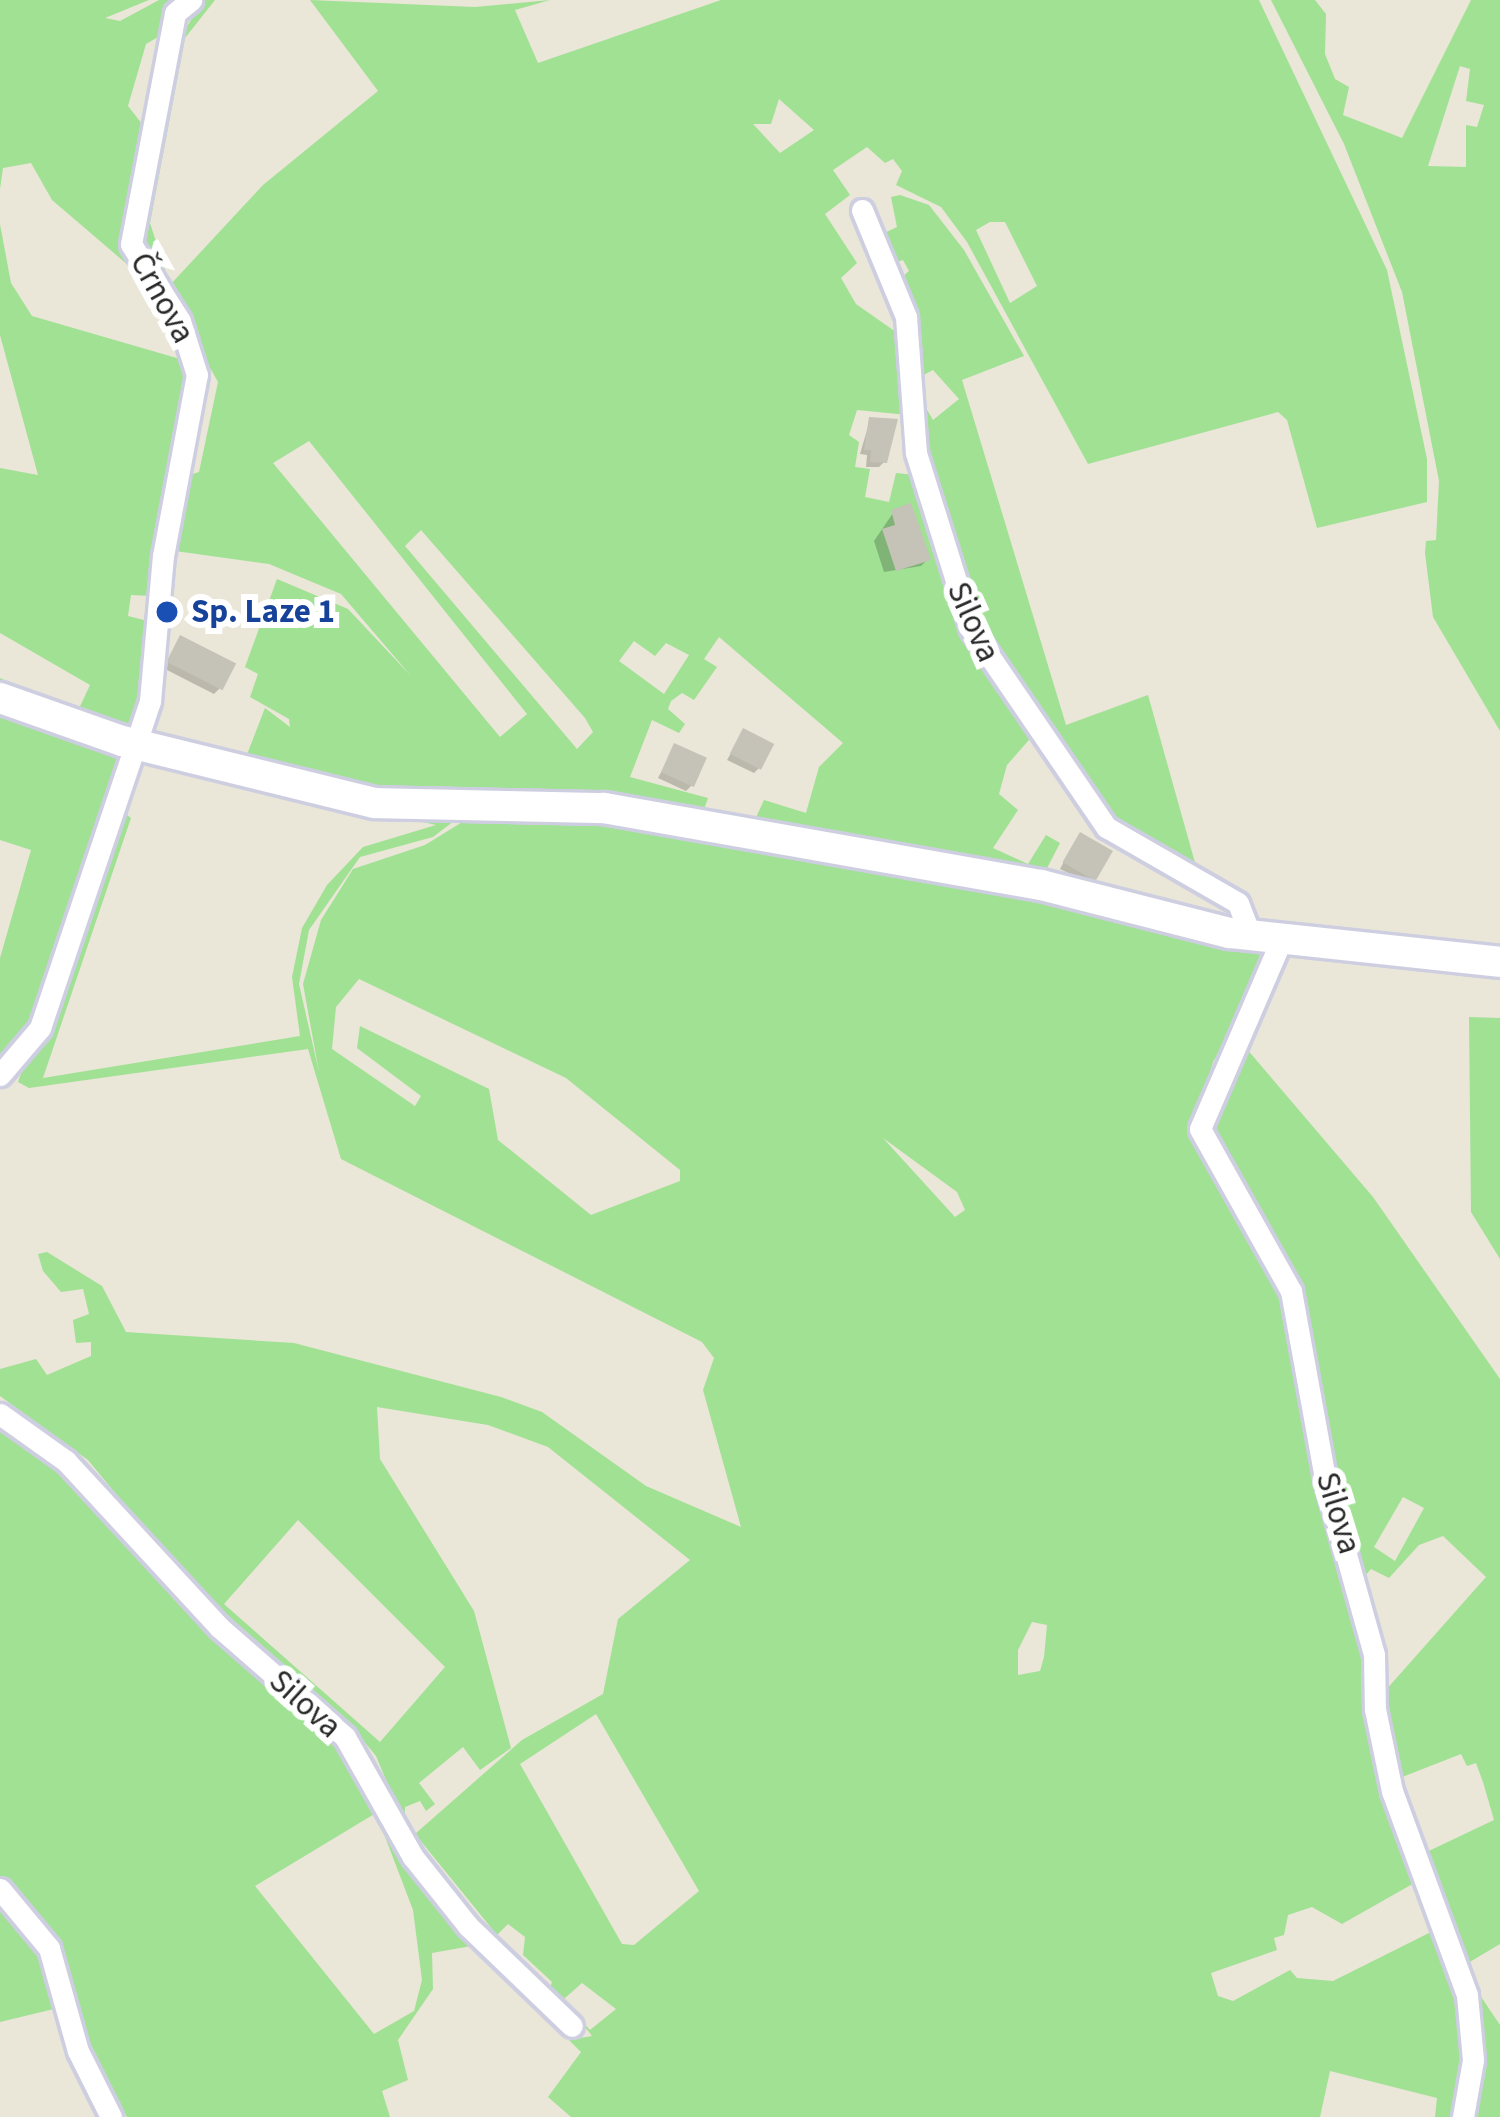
<!DOCTYPE html>
<html>
<head>
<meta charset="utf-8">
<style>
	body { margin:0 }
	#map { position:relative; width:1500px; height:2117px; overflow:hidden; background:#eae6d8; font-family:"Source Sans 3",sans-serif }
	div>[style] { position:absolute }
	[style*='--x'] { left:calc(var(--x)*1px); top:calc(var(--y)*1px); width:calc(var(--w)*1px); rotate:calc(var(--a)*1deg) }
	.green>* { inset:0; background:#a0e194 }
	.shadow>* { inset:0; background:#0003 }
	.building>* { inset:0; background:#c5c2b8; transform-origin:0 0 }
	.roads { filter:drop-shadow(3px 0 #cecee1) drop-shadow(-3px 0 #cecee1) drop-shadow(0 3px #cecee1) drop-shadow(0 -3px #cecee1) }
	.street>* { height:21px; margin:-10.5px; padding:0 10.5px; transform-origin:10.5px; border-radius:10.5px; background:#fff }
	.secondary>* { height:30px; margin:-15px; padding:0 15px; transform-origin:15px; border-radius:15px; background:#fff }
	.dots>* { width:33px; height:33px; translate:-50% -50%; box-sizing:border-box; border:6px solid #fff; border-radius:50% }
	span { translate:-50% -50%; white-space:nowrap; text-align:center; line-height:1.15; -webkit-text-stroke:12px #fff; paint-order:stroke }
	.street-label { font-size:33px; color:#272727 }
	.transit-label { font-size:33px; color:#164399; font-weight:700 }
	.left { translate:0 -50%; text-align:left }
</style>
</head>
<body>
<div id="map">
	<div class="green">
		<div style="clip-path:polygon(0 0,149px 0,105px 18px,120px 21px,159px 0,182px 0,165px 33px,146px 44px,128px 106px,146px 129px,123px 242px,128px 265px,52px 200px,31px 163px,3px 168px,0 189px)"></div>
		<div style="clip-path:polygon(evenodd,204px 0,215px 0,185px 38px,150px 223px,170px 285px,263px 185px,378px 91px,310px 0,475px 7px,550px 0,515px 10px,538px 63px,721px 0,1259px 0,1387px 270px,1427px 459px,1427px 502px,1317px 528px,1287px 420px,1278px 412px,1088px 464px,967px 242px,941px 207px,896px 185px,902px 171px,893px 159px,885px 163px,867px 147px,833px 170px,850px 195px,825px 214px,857px 263px,841px 278px,856px 304px,903px 337px,908px 415px,857px 410px,849px 435px,859px 442px,855px 467px,870px 469px,865px 497px,889px 502px,896px 473px,915px 475px,988px 671px,1035px 733px,1007px 765px,999px 794px,1018px 810px,993px 848px,1028px 864px,1046px 835px,1060px 843px,1042px 878px,753px 824px,764px 800px,806px 813px,819px 767px,843px 743px,719px 637px,704px 659px,717px 667px,694px 700px,682px 693px,671px 701px,668px 709px,685px 724px,679px 733px,652px 720px,630px 777px,708px 798px,702px 815px,414px 797px,244px 762px,265px 708px,290px 727px,289px 719px,250px 697px,258px 674px,245px 667px,277px 579px,348px 609px,411px 676px,341px 594px,269px 564px,168px 550px,184px 477px,199px 472px,218px 382px,140px 243px,175px 45px,204px 0,779px 99px,814px 130px,780px 153px,753px 124px,771px 124px,779px 99px,204px 0,990px 222px,1005px 222px,1037px 286px,1010px 303px,976px 230px,990px 222px,204px 0,309px 441px,527px 714px,500px 737px,273px 463px,309px 441px,204px 0,421px 530px,585px 718px,593px 732px,577px 749px,405px 546px,421px 530px,204px 0,634px 641px,655px 656px,666px 643px,689px 655px,664px 694px,619px 661px,634px 641px)"></div>
		<div style="clip-path:polygon(evenodd,1271px 0,1315px 0,1326px 14px,1325px 54px,1335px 79px,1349px 87px,1343px 115px,1402px 138px,1471px 0,1500px 0,1500px 731px,1433px 617px,1425px 553px,1426px 541px,1436px 540px,1439px 481px,1402px 292px,1344px 144px,1271px 0,1460px 66px,1470px 69px,1466px 101px,1484px 105px,1477px 127px,1466px 125px,1466px 167px,1428px 166px,1460px 66px)"></div>
		<div style="clip-path:polygon(900px 195px,929px 205px,964px 250px,1024px 356px,962px 380px,1066px 725px,1148px 695px,1199px 877px,1123px 836px,993px 663px,926px 482px,923px 403px,933px 420px,959px 399px,933px 370px,916px 379px,900px 279px,909px 271px,903px 260px,892px 263px,878px 236px,897px 227px,891px 197px)"></div>
		<div style="clip-path:polygon(0 224px,11px 283px,32px 316px,187px 361px,189px 395px,156px 538px,152px 596px,131px 595px,128px 616px,148px 621px,147px 653px,138px 712px,124px 729px,77px 720px,0 690px,0 678px,76px 715px,90px 685px,0 633px,0 468px,38px 475px,0 335px)"></div>
		<div style="clip-path:polygon(0 708px,118px 749px,119px 763px,42px 1015px,0 1069px,0 958px,31px 850px,0 840px)"></div>
		<div style="clip-path:polygon(evenodd,137px 753px,329px 801px,565px 814px,877px 862px,1266px 949px,1264px 972px,1213px 1062px,1195px 1125px,1279px 1274px,1416px 1882px,1342px 1924px,1312px 1907px,1288px 1915px,1284px 1935px,1274px 1938px,1277px 1950px,1211px 1973px,1218px 1996px,1233px 2001px,1290px 1970px,1297px 1978px,1333px 1981px,1439px 1928px,1466px 2026px,1459px 2117px,1435px 2117px,1437px 2098px,1330px 2071px,1320px 2117px,571px 2117px,548px 2097px,581px 2052px,569px 2040px,592px 2036px,576px 2015px,590px 2030px,616px 2009px,582px 1983px,557px 2005px,547px 1995px,552px 1982px,523px 1955px,525px 1937px,508px 1924px,497px 1935px,415px 1834px,522px 1740px,603px 1694px,618px 1619px,690px 1560px,548px 1447px,488px 1425px,377px 1407px,380px 1459px,474px 1611px,511px 1748px,480px 1770px,463px 1747px,419px 1783px,435px 1804px,426px 1811px,420px 1801px,405px 1807px,405px 1825px,376px 1756px,343px 1716px,187px 1580px,88px 1460px,0 1396px,0 1369px,36px 1359px,47px 1375px,91px 1356px,91px 1342px,76px 1343px,73px 1320px,89px 1314px,83px 1289px,61px 1292px,43px 1271px,38px 1254px,47px 1252px,102px 1286px,126px 1332px,294px 1343px,501px 1397px,542px 1412px,646px 1486px,741px 1527px,703px 1390px,714px 1358px,702px 1342px,341px 1159px,308px 1049px,29px 1088px,18px 1082px,137px 753px,143px 757px,436px 825px,363px 847px,327px 885px,302px 928px,292px 977px,300px 1036px,43px 1078px,131px 818px,119px 809px,143px 757px,137px 753px,458px 818px,464px 821px,425px 845px,353px 869px,321px 920px,303px 984px,319px 1072px,299px 984px,309px 930px,360px 857px,433px 837px,458px 818px,137px 753px,359px 979px,566px 1078px,680px 1170px,680px 1181px,591px 1215px,498px 1140px,489px 1089px,360px 1026px,357px 1048px,421px 1096px,415px 1106px,332px 1049px,336px 1007px,359px 979px,137px 753px,883px 1138px,957px 1192px,965px 1210px,955px 1217px,883px 1138px,137px 753px,298px 1520px,445px 1667px,380px 1742px,224px 1604px,298px 1520px,137px 753px,1032px 1622px,1047px 1625px,1044px 1657px,1040px 1671px,1018px 1675px,1018px 1650px,1032px 1622px,137px 753px,596px 1714px,699px 1891px,634px 1945px,622px 1944px,520px 1764px,596px 1714px)"></div>
		<div style="clip-path:polygon(1469px 1017px,1500px 1018px,1500px 1259px,1471px 1212px)"></div>
		<div style="clip-path:polygon(evenodd,1246px 1048px,1373px 1197px,1500px 1379px,1500px 1944px,1463px 1966px,1416px 1857px,1494px 1820px,1483px 1782px,1476px 1763px,1467px 1766px,1461px 1754px,1392px 1781px,1377px 1700px,1486px 1577px,1443px 1536px,1419px 1545px,1389px 1578px,1371px 1569px,1362px 1579px,1328px 1478px,1306px 1334px,1205px 1135px,1246px 1048px,1403px 1497px,1424px 1508px,1395px 1561px,1374px 1547px,1403px 1497px)"></div>
		<div style="clip-path:polygon(evenodd,0 1420px,30px 1439px,338px 1737px,477px 1945px,432px 1953px,433px 1989px,398px 2040px,408px 2080px,382px 2091px,390px 2117px,127px 2117px,84px 2051px,68px 1990px,0 1882px,0 1420px,376px 1813px,413px 1910px,422px 1980px,414px 2011px,374px 2034px,255px 1886px,376px 1813px)"></div>
		<div style="clip-path:polygon(0 1901px,39px 1942px,62px 2007px,0 2022px)"></div>
		<div style="clip-path:polygon(1465px 1973px,1500px 2025px,1500px 2117px,1467px 2117px)"></div>
	</div>
	<div class="shadow">
		<div style="clip-path:polygon(870px 420px,884px 462px,879px 467px,866px 467px,867px 455px,860px 454px)"></div>
		<div style="clip-path:polygon(893px 513px,928px 559px,921px 566px,884px 572px,874px 541px)"></div>
		<div style="clip-path:polygon(181px 639px,220px 688px,214px 694px,165px 669px)"></div>
		<div style="clip-path:polygon(743px 732px,760px 767px,754px 773px,727px 760px)"></div>
		<div style="clip-path:polygon(675px 747px,692px 785px,686px 791px,658px 778px)"></div>
		<div style="clip-path:polygon(1075px 841px,1095px 877px,1089px 883px,1060px 869px)"></div>
	</div>
	<div class="building">
		<div style="clip-path:polygon(869px 417px,898px 419px,887px 463px,870px 462px,871px 450px,864px 450px)"></div>
		<div style="clip-path:polygon(911px 503px,931px 560px,896px 571px,882px 529px,895px 525px,891px 510px)"></div>
		<div style="left:180px;top:635px;width:63px;height:30px;rotate:27deg"></div>
		<div style="left:743px;top:728px;width:35px;height:29px;rotate:27deg"></div>
		<div style="left:674px;top:743px;width:36px;height:32px;rotate:24deg"></div>
		<div style="left:1080px;top:832px;width:38px;height:35px;rotate:30deg"></div>
	</div>
	<div class="roads">
		<div class="street">
			<div style="--x:862;--y:210;--w:116;--a:67.6"></div>
			<div style="--x:906;--y:317;--w:136;--a:85.8"></div>
			<div style="--x:916;--y:453;--w:184;--a:72.6"></div>
			<div style="--x:971;--y:629;--w:240;--a:55.7"></div>
			<div style="--x:1106;--y:827;--w:152;--a:29.9"></div>
			<div style="--x:1238;--y:903;--w:33;--a:69"></div>
			<div style="--x:1283;--y:936;--w:210;--a:113.3"></div>
			<div style="--x:1200;--y:1129;--w:186;--a:60.7"></div>
			<div style="--x:1291;--y:1291;--w:191;--a:79.7"></div>
			<div style="--x:1325;--y:1479;--w:182;--a:74.4"></div>
			<div style="--x:1374;--y:1654;--w:55;--a:89"></div>
			<div style="--x:1375;--y:1709;--w:84;--a:78.3"></div>
			<div style="--x:1392;--y:1791;--w:217;--a:69.8"></div>
			<div style="--x:1467;--y:1995;--w:65;--a:84.7"></div>
			<div style="--x:1473;--y:2060;--w:58;--a:100"></div>
			<div style="--x:0;--y:1075;--w:62;--a:-49.6"></div>
			<div style="--x:40;--y:1028;--w:345;--a:-71.4"></div>
			<div style="--x:150;--y:701;--w:146;--a:-84.9"></div>
			<div style="--x:163;--y:556;--w:184;--a:-79.4"></div>
			<div style="--x:197;--y:375;--w:57;--a:-107.5"></div>
			<div style="--x:180;--y:321;--w:91;--a:-122.5"></div>
			<div style="--x:131;--y:244;--w:235;--a:-79.2"></div>
			<div style="--x:175;--y:13;--w:21;--a:-39"></div>
			<div style="--x:0;--y:1414;--w:81;--a:35.5"></div>
			<div style="--x:66;--y:1461;--w:226;--a:47.3"></div>
			<div style="--x:219;--y:1627;--w:167;--a:41.1"></div>
			<div style="--x:345;--y:1737;--w:138;--a:60.5"></div>
			<div style="--x:413;--y:1857;--w:88;--a:51.4"></div>
			<div style="--x:468;--y:1926;--w:144;--a:43.9"></div>
			<div style="--x:0;--y:1889;--w:77;--a:50.3"></div>
			<div style="--x:49;--y:1948;--w:107;--a:74.3"></div>
			<div style="--x:78;--y:2051;--w:74;--a:63.4"></div>
		</div>
		<div class="secondary">
			<div style="--x:0;--y:698;--w:129;--a:19.4"></div>
			<div style="--x:122;--y:741;--w:260;--a:13.8"></div>
			<div style="--x:375;--y:803;--w:229;--a:1.3"></div>
			<div style="--x:604;--y:808;--w:444;--a:10"></div>
			<div style="--x:1041;--y:885;--w:195;--a:14.3"></div>
			<div style="--x:1230;--y:933;--w:272;--a:6.1"></div>
		</div>
	</div>
	<div class="dots">
		<div style="left:167px;top:612px;background:#1a4fb4"></div>
	</div>
	<div class="street-label">
		<span style="left:162px;top:298px;rotate:61deg">Črnova</span>
		<span style="left:973px;top:622px;rotate:66deg">Silova</span>
		<span style="left:1338px;top:1513px;rotate:73deg">Silova</span>
		<span style="left:305px;top:1704px;rotate:42deg">Silova</span>
	</div>
	<div class="transit-label">
		<span class="left" style="left:191px;top:612px">Sp. Laze 1</span>
	</div>
</div>
</body>
</html>
